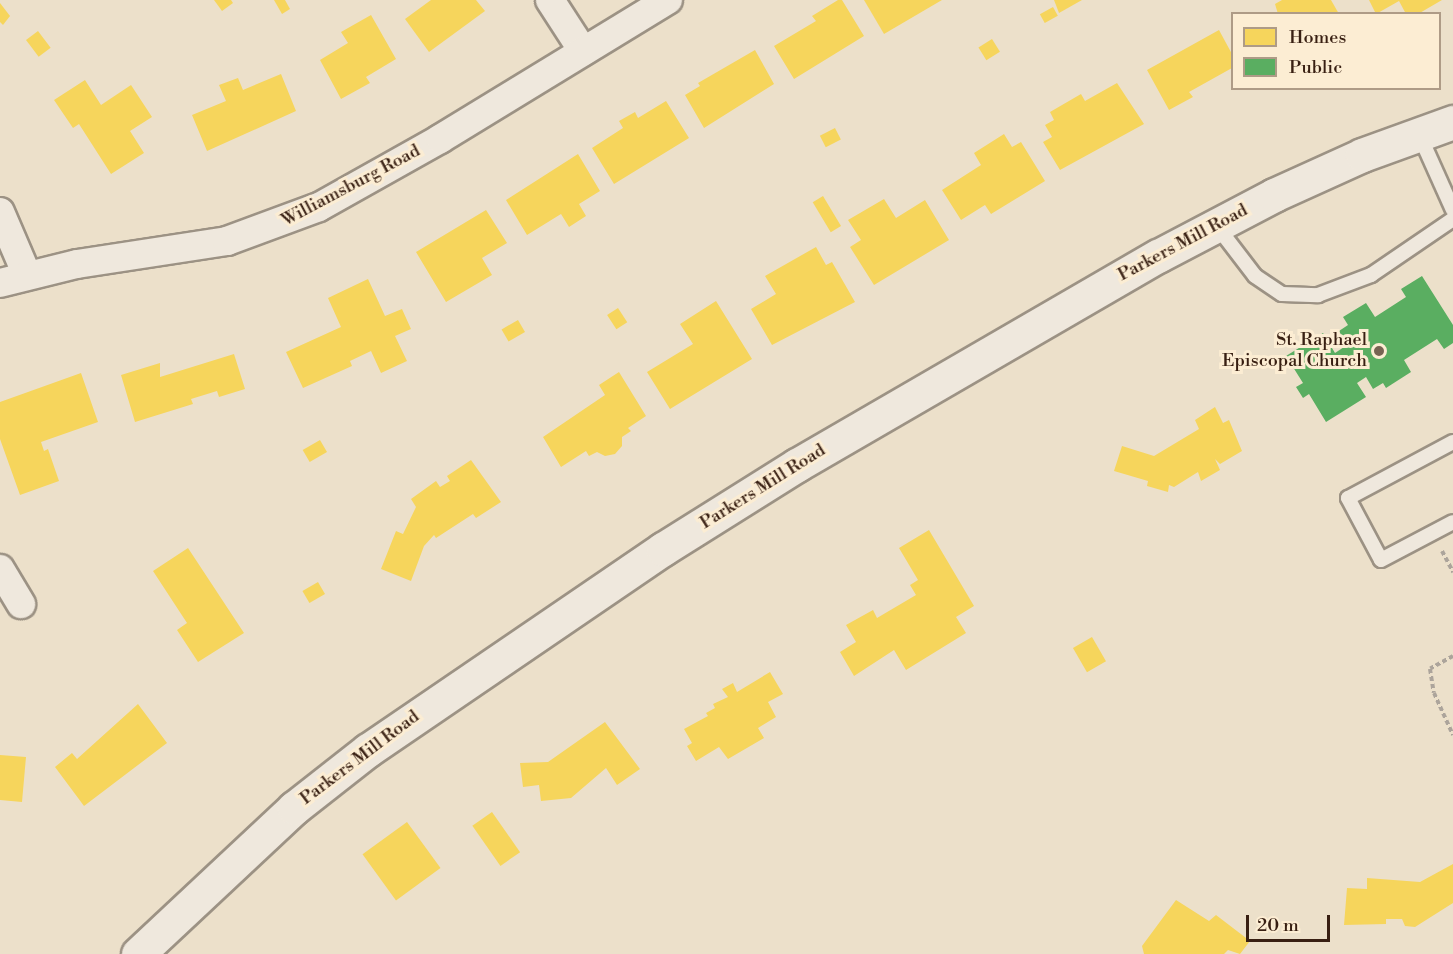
<!DOCTYPE html>
<html>
<head>
<meta charset="utf-8">
<style>
	body { margin:0 }
	#map { position:relative; width:1453px; height:954px; overflow:hidden; background:#ece0ca; font-family:"Libre Bodoni",serif }
	div>[style] { position:absolute }
	[style*='--x'] { left:calc(var(--x)*1px); top:calc(var(--y)*1px); width:calc(var(--w)*1px); rotate:calc(var(--a)*1deg) }
	.homes>* { inset:0; background:#f6d55c; transform-origin:0 0 }
	.public>* { inset:0; background:#5aae61 }
	.path>* { height:4px; margin-top:-2px; transform-origin:0; background:repeating-linear-gradient(90deg,#aca49b 0 4.5px,transparent 0 7.5px) }
	.roads { filter:drop-shadow(2px 0 #9c9284) drop-shadow(-2px 0 #9c9284) drop-shadow(0 2px #9c9284) drop-shadow(0 -2px #9c9284) }
	.service>* { height:14px; margin:-7px; padding:0 7px; transform-origin:7px; border-radius:7px; background:#efe8dd }
	.minor>* { height:28px; margin:-14px; padding:0 14px; transform-origin:14px; border-radius:14px; background:#efe8dd }
	.secondary>* { height:33px; margin:-16.5px; padding:0 16.5px; transform-origin:16.5px; border-radius:16.5px; background:#efe8dd }
	.dots>* { width:16px; height:16px; translate:-50% -50%; box-sizing:border-box; border:3px solid #fcedd3; border-radius:50% }
	span { translate:-50% -50%; white-space:nowrap; text-align:center; line-height:1.15; -webkit-text-stroke:6px #fcedd3; paint-order:stroke }
	.street-label { font-size:18px; color:#381f12 }
	.poi-label { font-size:18px; color:#381f12 }
	.right { translate:-100% -50%; text-align:right }
	.legend { position:absolute; left:1231px; top:12px; width:210px; height:78px; box-sizing:border-box; background:#fcedd3; border:2px solid #ae9b86; margin:0; padding:8px 10px; list-style:none; font-size:18px; color:#381f12 }
	.legend li { display:flex; align-items:center; gap:12px; height:30px }
	.legend b { width:30px; border:2px solid #ae9b86 }
	.scale { position:absolute; left:1246px; top:915px; width:84px; height:27px; box-sizing:border-box; border:3px solid #381f12; border-top:0; padding-left:8px; font-size:18px; line-height:21px; white-space:nowrap; color:#381f12; -webkit-text-stroke:4px #fcedd3; paint-order:stroke }
</style>
</head>
<body>
<div id="map">
	<div class="homes">
		<div style="clip-path:polygon(214px 0,231px 0,233px 3px,222px 11px)"></div>
		<div style="clip-path:polygon(274px 0,285px 0,290px 9px,282px 14px)"></div>
		<div style="clip-path:polygon(431px 0,476px 0,485px 11px,429px 52px,405px 19px)"></div>
		<div style="clip-path:polygon(838px 0,842px 0,864px 36px,794px 79px,774px 46px,816px 21px,812px 16px)"></div>
		<div style="clip-path:polygon(864px 0,942px 0,884px 34px)"></div>
		<div style="clip-path:polygon(1054px 0,1082px 0,1059px 13px)"></div>
		<div style="clip-path:polygon(1282px 0,1331px 0,1339px 14px,1278px 14px,1275px 4px)"></div>
		<div style="clip-path:polygon(1369px 0,1442px 0,1418px 14px,1406px 14px,1399px 1px,1376px 14px)"></div>
		<div style="clip-path:polygon(0 3px,10px 16px,3px 25px,0 22px)"></div>
		<div style="left:1053px;top:7px;width:10px;height:15px;rotate:61deg"></div>
		<div style="clip-path:polygon(371px 15px,396px 59px,366px 77px,370px 83px,341px 99px,320px 60px,348px 43px,341px 32px)"></div>
		<div style="clip-path:polygon(1219px 30px,1232px 54px,1232px 68px,1189px 92px,1193px 97px,1169px 110px,1147px 70px)"></div>
		<div style="left:38px;top:31px;width:21px;height:15px;rotate:53deg"></div>
		<div style="left:992px;top:39px;width:15px;height:16px;rotate:58deg"></div>
		<div style="clip-path:polygon(755px 50px,774px 84px,704px 128px,685px 95px,700px 86px,698px 83px)"></div>
		<div style="clip-path:polygon(281px 74px,296px 111px,207px 151px,192px 115px,226px 101px,219px 85px,238px 78px,243px 90px)"></div>
		<div style="clip-path:polygon(85px 80px,101px 105px,131px 85px,152px 117px,130px 131px,144px 153px,111px 174px,79px 124px,73px 128px,54px 100px)"></div>
		<div style="clip-path:polygon(1117px 83px,1144px 124px,1060px 170px,1043px 142px,1052px 137px,1045px 125px,1054px 120px,1050px 112px,1081px 94px,1085px 101px)"></div>
		<div style="clip-path:polygon(666px 101px,689px 138px,614px 184px,592px 148px,623px 128px,619px 121px,635px 112px,638px 118px)"></div>
		<div style="left:835px;top:128px;width:13px;height:17px;rotate:63deg"></div>
		<div style="clip-path:polygon(1004px 134px,1012px 147px,1021px 142px,1045px 181px,991px 214px,985px 205px,961px 220px,942px 190px,981px 165px,974px 153px)"></div>
		<div style="clip-path:polygon(578px 154px,600px 191px,579px 204px,586px 216px,569px 227px,561px 214px,527px 235px,506px 200px)"></div>
		<div style="left:823px;top:196px;width:35px;height:12px;rotate:59deg"></div>
		<div style="clip-path:polygon(884px 199px,896px 218px,925px 200px,949px 240px,874px 285px,850px 247px,861px 240px,848px 220px)"></div>
		<div style="clip-path:polygon(486px 210px,507px 243px,482px 258px,492px 275px,446px 302px,416px 252px)"></div>
		<div style="clip-path:polygon(816px 247px,826px 265px,832px 262px,855px 302px,772px 345px,751px 309px,776px 294px,765px 276px)"></div>
		<div style="clip-path:polygon(368px 279px,385px 316px,402px 309px,411px 329px,395px 336px,407px 361px,381px 373px,371px 351px,350px 361px,352px 366px,303px 388px,286px 352px,341px 327px,328px 298px)"></div>
		<div style="clip-path:polygon(716px 301px,752px 359px,670px 409px,647px 372px,693px 344px,680px 324px)"></div>
		<div style="left:618px;top:308px;width:17px;height:13px;rotate:57deg"></div>
		<div style="left:518px;top:320px;width:14px;height:19px;rotate:60deg"></div>
		<div style="clip-path:polygon(234px 354px,245px 389px,219px 397px,217px 391px,191px 399px,193px 404px,135px 422px,121px 375px,160px 363px,160px 377px)"></div>
		<div style="clip-path:polygon(619px 372px,646px 416px,628px 428px,631px 431px,622px 437px,622px 446px,615px 454px,605px 456px,597px 452px,589px 456px,586px 451px,561px 467px,543px 437px,605px 395px,599px 385px)"></div>
		<div style="clip-path:polygon(81px 373px,98px 422px,41px 442px,44px 451px,48px 449px,59px 481px,20px 495px,0 439px,0 402px)"></div>
		<div style="clip-path:polygon(1215px 407px,1223px 423px,1229px 420px,1242px 451px,1220px 464px,1215px 459px,1220px 470px,1201px 481px,1198px 472px,1174px 487px,1169px 485px,1168px 492px,1147px 486px,1148px 481px,1114px 471px,1122px 446px,1154px 456px,1199px 429px,1195px 420px)"></div>
		<div style="left:320px;top:440px;width:14px;height:20px;rotate:60deg"></div>
		<div style="clip-path:polygon(471px 460px,501px 502px,476px 518px,473px 514px,436px 538px,434px 535px,424px 546px,411px 581px,381px 569px,396px 531px,403px 534px,416px 507px,411px 499px,436px 481px,440px 487px,450px 481px,447px 476px)"></div>
		<div style="clip-path:polygon(929px 530px,974px 606px,956px 617px,966px 633px,906px 670px,894px 650px,854px 676px,840px 652px,856px 642px,846px 625px,873px 610px,877px 618px,916px 595px,910px 585px,918px 580px,899px 548px)"></div>
		<div style="clip-path:polygon(188px 548px,244px 633px,198px 662px,177px 630px,187px 623px,153px 571px)"></div>
		<div style="left:318px;top:582px;width:14px;height:18px;rotate:60deg"></div>
		<div style="left:1092px;top:637px;width:28px;height:22px;rotate:60deg"></div>
		<div style="clip-path:polygon(770px 672px,783px 694px,768px 702px,776px 717px,758px 728px,764px 738px,728px 759px,719px 747px,696px 761px,687px 746px,692px 743px,684px 729px,708px 716px,706px 713px,715px 708px,713px 704px,728px 697px,722px 689px,733px 683px,737px 692px)"></div>
		<div style="clip-path:polygon(138px 704px,167px 743px,84px 806px,55px 767px,72px 753px,77px 759px)"></div>
		<div style="clip-path:polygon(605px 722px,640px 769px,617px 785px,606px 768px,571px 798px,541px 801px,539px 785px,523px 787px,520px 763px,548px 762px)"></div>
		<div style="clip-path:polygon(0 755px,26px 757px,22px 802px,0 800px)"></div>
		<div style="left:492px;top:812px;width:49px;height:24px;rotate:55deg"></div>
		<div style="left:407px;top:822px;width:57px;height:55px;rotate:54deg"></div>
		<div style="clip-path:polygon(1453px 864px,1453px 903px,1415px 927px,1405px 926px,1402px 919px,1386px 919px,1386px 924px,1344px 925px,1347px 888px,1367px 889px,1367px 878px,1420px 882px)"></div>
		<div style="clip-path:polygon(1176px 900px,1209px 921px,1216px 915px,1250px 941px,1240px 954px,1228px 950px,1224px 954px,1144px 954px,1142px 946px)"></div>
	</div>
	<div class="public">
		<div style="clip-path:polygon(1422px 276px,1453px 325px,1453px 343px,1444px 349px,1437px 339px,1404px 360px,1411px 372px,1386px 388px,1383px 383px,1373px 389px,1366px 377px,1357px 383px,1366px 397px,1326px 422px,1309px 394px,1303px 398px,1296px 387px,1303px 383px,1286px 356px,1323px 333px,1335px 353px,1347px 345px,1339px 331px,1348px 325px,1343px 317px,1366px 303px,1375px 317px,1406px 297px,1401px 289px)"></div>
	</div>
	<div class="path">
		<div style="--x:1442;--y:551;--w:24;--a:62"></div>
		<div style="--x:1453;--y:656;--w:26;--a:151"></div>
		<div style="--x:1430;--y:669;--w:24;--a:81"></div>
		<div style="--x:1434;--y:693;--w:46;--a:65.7"></div>
	</div>
	<div class="roads">
		<div class="service">
			<div style="--x:1419;--y:134;--w:83;--a:65.9"></div>
			<div style="--x:1216;--y:225;--w:64;--a:52.6"></div>
			<div style="--x:1255;--y:276;--w:32;--a:34"></div>
			<div style="--x:1282;--y:294;--w:36;--a:2"></div>
			<div style="--x:1318;--y:295;--w:57;--a:-20.7"></div>
			<div style="--x:1371;--y:275;--w:99;--a:-34.3"></div>
			<div style="--x:1453;--y:442;--w:119;--a:151.9"></div>
			<div style="--x:1348;--y:498;--w:70;--a:62"></div>
			<div style="--x:1381;--y:560;--w:81;--a:-27.8"></div>
		</div>
		<div class="minor">
			<div style="--x:550;--y:0;--w:61;--a:57.1"></div>
			<div style="--x:0;--y:212;--w:69;--a:66.8"></div>
			<div style="--x:0;--y:283;--w:79;--a:-13.9"></div>
			<div style="--x:77;--y:264;--w:152;--a:-8.7"></div>
			<div style="--x:227;--y:241;--w:98;--a:-20.3"></div>
			<div style="--x:319;--y:207;--w:139;--a:-29.3"></div>
			<div style="--x:440;--y:139;--w:267;--a:-31.4"></div>
			<div style="--x:0;--y:569;--w:41;--a:59"></div>
		</div>
		<div class="secondary">
			<div style="--x:138;--y:954;--w:214;--a:-43.1"></div>
			<div style="--x:294;--y:808;--w:94;--a:-38.1"></div>
			<div style="--x:368;--y:750;--w:357;--a:-34.3"></div>
			<div style="--x:663;--y:549;--w:158;--a:-32.1"></div>
			<div style="--x:797;--y:465;--w:417;--a:-30.1"></div>
			<div style="--x:1158;--y:256;--w:131;--a:-27.7"></div>
			<div style="--x:1274;--y:195;--w:97;--a:-24.4"></div>
			<div style="--x:1362;--y:155;--w:97;--a:-19.9"></div>
		</div>
	</div>
	<div class="dots">
		<div style="left:1379px;top:351px;background:#776352"></div>
	</div>
	<div class="street-label">
		<span style="left:351px;top:186px;rotate:-28deg">Williamsburg Road</span>
		<span style="left:1183px;top:243px;rotate:-28deg">Parkers Mill Road</span>
		<span style="left:763px;top:487px;rotate:-32deg">Parkers Mill Road</span>
		<span style="left:360px;top:758px;rotate:-37deg">Parkers Mill Road</span>
	</div>
	<div class="poi-label">
		<span class="right" style="left:1367px;top:351px">St. Raphael<br>Episcopal Church</span>
	</div>
	<ul class="legend">
	<li><b style="height:16px;background:#f6d55c"></b>Homes</li>
	<li><b style="height:16px;background:#5aae61"></b>Public</li>
	</ul>
	<div class="scale">20 m</div>
</div>
</body>
</html>
